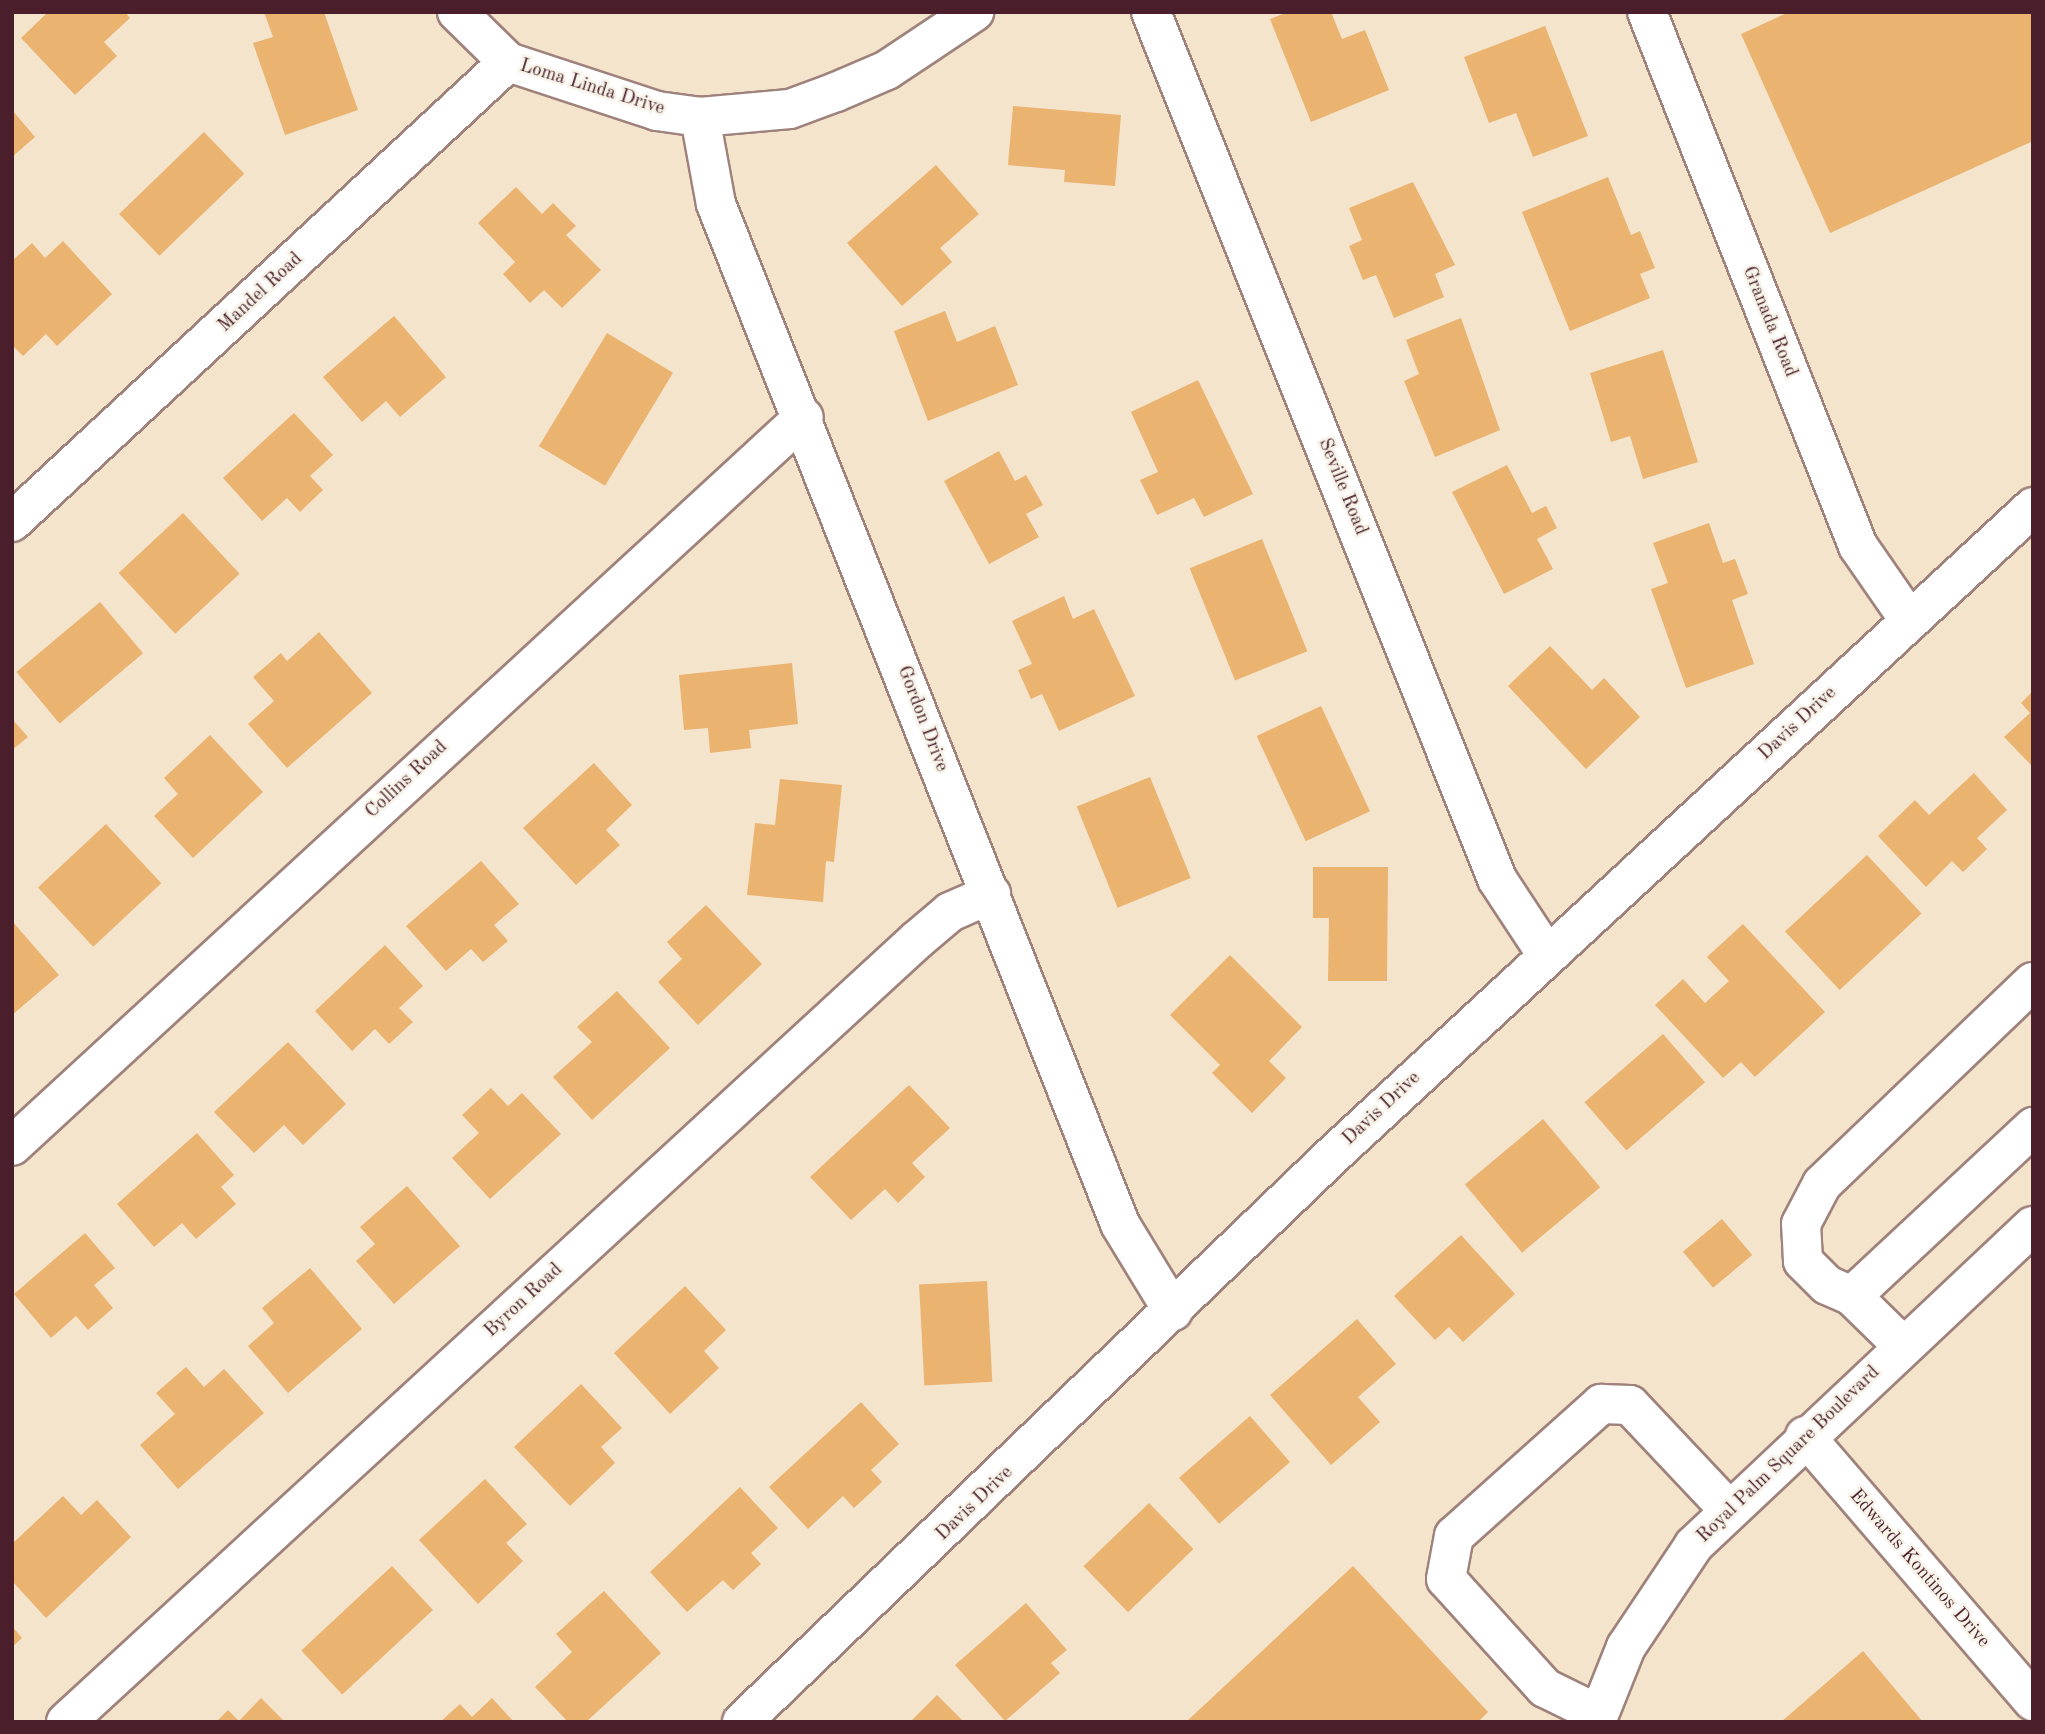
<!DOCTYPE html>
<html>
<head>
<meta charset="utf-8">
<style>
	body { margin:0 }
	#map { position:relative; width:2045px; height:1734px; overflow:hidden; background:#f4e4cc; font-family:"Old Standard TT",serif }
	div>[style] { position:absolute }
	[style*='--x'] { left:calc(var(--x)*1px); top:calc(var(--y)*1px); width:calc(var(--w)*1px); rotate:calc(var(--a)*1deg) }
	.building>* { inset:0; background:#eab370; transform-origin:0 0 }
	.roads { filter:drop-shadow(2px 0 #9f827c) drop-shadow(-2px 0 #9f827c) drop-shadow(0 2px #9f827c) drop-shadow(0 -2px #9f827c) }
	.minor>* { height:38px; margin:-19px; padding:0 19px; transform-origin:19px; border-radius:19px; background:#fff }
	span { translate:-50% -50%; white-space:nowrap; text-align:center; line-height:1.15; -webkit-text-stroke:5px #f7f3e8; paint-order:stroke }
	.street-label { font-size:19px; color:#4a1f2b }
	.frame { position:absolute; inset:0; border:14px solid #4a1f2b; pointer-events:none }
</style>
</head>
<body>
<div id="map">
	<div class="building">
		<div style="clip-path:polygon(48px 12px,125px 12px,130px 18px,104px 42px,117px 56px,75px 95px,21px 38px)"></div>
		<div style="clip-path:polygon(264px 12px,324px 12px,358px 110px,285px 135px,253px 43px,273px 37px)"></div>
		<div style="clip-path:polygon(1288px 12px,1331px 12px,1342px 39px,1365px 30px,1389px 90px,1311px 122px,1270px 19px)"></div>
		<div style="clip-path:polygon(1789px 12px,2033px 12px,2033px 141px,1830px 233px,1741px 34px)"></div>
		<div style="clip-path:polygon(1545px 26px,1588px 136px,1533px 157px,1516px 113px,1489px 123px,1464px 57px)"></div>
		<div style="clip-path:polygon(1013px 106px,1121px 115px,1115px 186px,1064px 182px,1065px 170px,1008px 165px)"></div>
		<div style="clip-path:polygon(12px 110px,35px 137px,12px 157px)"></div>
		<div style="left:204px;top:132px;width:58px;height:118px;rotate:46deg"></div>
		<div style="clip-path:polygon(936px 165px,979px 214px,940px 248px,952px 262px,902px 306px,847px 243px)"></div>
		<div style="clip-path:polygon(1608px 177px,1631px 235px,1640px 231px,1655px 268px,1640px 274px,1650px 298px,1570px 331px,1522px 212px)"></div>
		<div style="clip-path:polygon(1413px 182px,1455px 265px,1435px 274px,1444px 297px,1394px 318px,1376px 275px,1363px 280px,1349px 246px,1362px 240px,1349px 208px)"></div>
		<div style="clip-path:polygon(516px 187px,542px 214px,553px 203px,576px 226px,566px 235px,601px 270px,562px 308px,544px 290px,530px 303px,503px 274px,515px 262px,478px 223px)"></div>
		<div style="clip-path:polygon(63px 241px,112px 294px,57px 346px,46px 334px,23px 356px,12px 345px,12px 261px,32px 243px,45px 258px)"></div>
		<div style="clip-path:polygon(945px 311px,957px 342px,995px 326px,1018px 385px,928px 421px,894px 331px)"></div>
		<div style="clip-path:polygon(394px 316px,446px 377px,400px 417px,386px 401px,362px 422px,323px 377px)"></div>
		<div style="clip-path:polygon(1461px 318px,1500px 430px,1435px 457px,1404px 381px,1419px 374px,1406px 340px)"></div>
		<div style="left:607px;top:333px;width:77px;height:132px;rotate:31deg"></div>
		<div style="clip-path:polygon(1663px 350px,1698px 462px,1643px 479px,1630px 436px,1611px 442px,1590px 373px)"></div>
		<div style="clip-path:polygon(1198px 380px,1253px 494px,1204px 517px,1194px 498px,1157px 515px,1140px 480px,1158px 472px,1131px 412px)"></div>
		<div style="clip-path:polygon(294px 413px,333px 455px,310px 476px,323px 490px,300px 512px,287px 498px,262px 521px,223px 478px)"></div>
		<div style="clip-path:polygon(999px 451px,1015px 481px,1026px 475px,1043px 505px,1026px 514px,1039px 537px,989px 564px,944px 481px)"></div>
		<div style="clip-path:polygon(1507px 465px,1532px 513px,1546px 506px,1557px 528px,1537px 539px,1553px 569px,1504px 594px,1452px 492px)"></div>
		<div style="left:183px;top:513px;width:83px;height:88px;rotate:47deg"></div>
		<div style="clip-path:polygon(1709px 523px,1723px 563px,1735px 559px,1748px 594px,1732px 600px,1754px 664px,1686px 688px,1651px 589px,1668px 583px,1653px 543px)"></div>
		<div style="left:1262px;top:539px;width:121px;height:78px;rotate:68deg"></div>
		<div style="clip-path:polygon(1064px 596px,1073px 619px,1094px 609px,1135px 696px,1059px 731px,1042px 694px,1031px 699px,1018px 670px,1032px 664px,1012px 621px)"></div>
		<div style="left:100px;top:602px;width:67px;height:109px;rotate:50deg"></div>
		<div style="clip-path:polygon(319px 632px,372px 693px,287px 768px,248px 724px,274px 701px,253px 677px,281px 653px,287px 661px)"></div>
		<div style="clip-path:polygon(1550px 646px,1592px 690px,1604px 678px,1640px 717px,1586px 769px,1508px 686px)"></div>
		<div style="clip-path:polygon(792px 663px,798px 724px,749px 730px,751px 748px,710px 753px,708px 728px,684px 730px,679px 675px)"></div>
		<div style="clip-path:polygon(2033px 691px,2033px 767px,2004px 737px,2030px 713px,2021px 703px)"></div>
		<div style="left:1321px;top:706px;width:116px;height:71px;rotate:65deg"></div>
		<div style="clip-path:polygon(12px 719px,28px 737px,12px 750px)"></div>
		<div style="clip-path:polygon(210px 735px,263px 792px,193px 858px,154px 816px,178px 794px,164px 778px)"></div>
		<div style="clip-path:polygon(594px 763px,632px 805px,606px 830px,620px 845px,576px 885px,523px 828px)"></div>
		<div style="clip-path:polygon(1974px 773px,2007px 810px,1977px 838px,1987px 849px,1963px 872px,1952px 861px,1926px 887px,1878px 836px,1915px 800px,1929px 815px)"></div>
		<div style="left:1150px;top:777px;width:109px;height:79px;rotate:68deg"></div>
		<div style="clip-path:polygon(780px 779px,842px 785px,834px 862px,826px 861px,823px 902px,747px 895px,755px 823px,775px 825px)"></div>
		<div style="left:106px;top:824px;width:81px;height:93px;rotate:47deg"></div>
		<div style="left:1867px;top:855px;width:80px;height:112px;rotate:47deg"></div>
		<div style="clip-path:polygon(481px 861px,519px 904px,494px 925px,508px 941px,483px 962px,471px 949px,446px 971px,406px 926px)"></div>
		<div style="clip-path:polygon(1313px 867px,1388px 867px,1387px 981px,1328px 981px,1329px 918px,1313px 918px)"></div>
		<div style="clip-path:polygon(706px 905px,762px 964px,698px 1025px,658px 982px,682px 959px,667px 942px)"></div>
		<div style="clip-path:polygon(12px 921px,59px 975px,12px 1015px)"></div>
		<div style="clip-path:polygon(1743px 924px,1825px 1012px,1755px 1077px,1741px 1062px,1723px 1078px,1655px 1005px,1683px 979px,1705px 1003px,1729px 981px,1707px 957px)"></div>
		<div style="clip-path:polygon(385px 945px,423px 986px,399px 1008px,413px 1022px,389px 1044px,375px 1029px,352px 1051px,315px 1011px)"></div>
		<div style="clip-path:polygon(1230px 955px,1302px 1027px,1269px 1061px,1286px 1078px,1252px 1113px,1212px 1073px,1220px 1065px,1170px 1015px)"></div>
		<div style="clip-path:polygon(617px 991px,670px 1048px,592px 1120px,553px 1077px,592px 1042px,577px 1027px)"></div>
		<div style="left:1663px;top:1034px;width:64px;height:104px;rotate:49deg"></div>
		<div style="clip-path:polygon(288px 1042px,346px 1104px,303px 1145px,284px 1125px,254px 1153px,214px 1112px)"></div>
		<div style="clip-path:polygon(909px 1085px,950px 1128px,912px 1163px,925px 1177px,898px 1203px,885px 1189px,851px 1220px,810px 1177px)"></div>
		<div style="clip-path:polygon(491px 1088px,508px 1106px,522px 1093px,561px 1134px,490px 1199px,452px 1158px,479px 1133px,462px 1115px)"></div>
		<div style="left:1543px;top:1119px;width:89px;height:102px;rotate:50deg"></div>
		<div style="clip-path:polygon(197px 1133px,234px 1175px,221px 1187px,236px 1204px,196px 1239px,182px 1223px,154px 1247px,117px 1204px)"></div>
		<div style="clip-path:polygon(407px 1186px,460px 1246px,394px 1304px,356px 1261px,375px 1244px,360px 1227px)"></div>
		<div style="left:1722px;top:1219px;width:47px;height:51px;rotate:50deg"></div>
		<div style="clip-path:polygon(85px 1233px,115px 1268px,94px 1285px,113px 1308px,88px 1330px,76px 1316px,51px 1338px,14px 1294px)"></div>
		<div style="clip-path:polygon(1461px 1235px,1515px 1294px,1463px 1342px,1449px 1327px,1435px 1340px,1394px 1296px)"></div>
		<div style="clip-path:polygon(310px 1268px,362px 1329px,288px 1393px,248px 1346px,274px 1323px,262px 1308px)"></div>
		<div style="left:987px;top:1281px;width:101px;height:68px;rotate:87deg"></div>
		<div style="clip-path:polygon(685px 1286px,726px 1330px,704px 1351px,719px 1368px,670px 1414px,614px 1353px)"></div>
		<div style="clip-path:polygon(1357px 1319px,1396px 1364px,1358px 1397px,1380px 1422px,1331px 1465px,1270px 1395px)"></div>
		<div style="clip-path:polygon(186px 1367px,204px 1387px,224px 1369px,264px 1413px,178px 1489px,140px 1445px,175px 1414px,156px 1393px)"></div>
		<div style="clip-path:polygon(581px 1384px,622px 1428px,601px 1447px,615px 1463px,570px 1506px,514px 1447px)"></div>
		<div style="clip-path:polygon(861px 1402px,899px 1444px,871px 1470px,882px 1482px,854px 1508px,843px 1496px,808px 1529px,769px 1487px)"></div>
		<div style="left:1250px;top:1416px;width:61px;height:94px;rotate:49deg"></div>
		<div style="clip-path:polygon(485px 1479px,527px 1524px,506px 1543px,523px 1561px,478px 1604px,419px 1540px)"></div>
		<div style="clip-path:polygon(740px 1487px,778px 1528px,751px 1553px,761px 1564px,733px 1590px,723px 1580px,687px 1612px,650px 1572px)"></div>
		<div style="clip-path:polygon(63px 1496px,81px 1515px,97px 1500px,131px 1537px,46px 1618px,12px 1581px,12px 1544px)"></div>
		<div style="left:1149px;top:1503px;width:64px;height:91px;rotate:46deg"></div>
		<div style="left:392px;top:1566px;width:60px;height:124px;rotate:47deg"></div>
		<div style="clip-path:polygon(1353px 1566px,1488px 1712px,1478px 1722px,1186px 1722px)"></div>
		<div style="clip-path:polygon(604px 1591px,661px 1653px,586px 1722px,568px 1722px,535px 1687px,572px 1652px,556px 1634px)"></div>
		<div style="clip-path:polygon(1026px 1603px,1067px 1650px,1051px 1663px,1060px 1673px,1005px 1721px,955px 1665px)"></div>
		<div style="clip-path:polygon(12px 1626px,22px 1638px,12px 1647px)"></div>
		<div style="clip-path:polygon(1863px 1651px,1923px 1722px,1781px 1722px)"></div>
		<div style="clip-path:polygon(937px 1695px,964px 1722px,910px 1722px)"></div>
		<div style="clip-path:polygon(261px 1698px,285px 1722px,216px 1722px,228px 1710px,239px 1721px)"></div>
		<div style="clip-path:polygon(492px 1698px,514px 1722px,440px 1722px,460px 1704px,472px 1717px)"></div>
	</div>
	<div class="roads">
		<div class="minor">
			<div style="--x:457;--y:12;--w:71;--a:44.4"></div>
			<div style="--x:508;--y:62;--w:157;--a:18.2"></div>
			<div style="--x:657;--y:111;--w:43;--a:7.9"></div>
			<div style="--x:700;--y:117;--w:90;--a:-5.1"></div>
			<div style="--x:790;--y:109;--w:49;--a:-20.3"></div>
			<div style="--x:836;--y:92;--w:56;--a:-23.3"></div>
			<div style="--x:887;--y:70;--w:105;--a:-33.7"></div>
			<div style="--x:1151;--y:12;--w:933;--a:68.24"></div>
			<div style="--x:1497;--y:879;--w:91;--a:56.7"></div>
			<div style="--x:1647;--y:12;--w:574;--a:68.44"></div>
			<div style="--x:1858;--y:546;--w:91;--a:55.3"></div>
			<div style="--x:700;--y:117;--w:88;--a:79.6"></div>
			<div style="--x:716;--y:204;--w:1097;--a:68.39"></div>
			<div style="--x:1120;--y:1224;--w:102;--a:58.7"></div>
			<div style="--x:12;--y:522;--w:676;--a:-42.84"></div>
			<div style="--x:12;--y:1146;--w:1076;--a:-42.63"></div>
			<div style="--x:1852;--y:1296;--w:248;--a:-43"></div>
			<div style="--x:1903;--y:1346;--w:71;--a:-135.6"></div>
			<div style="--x:1852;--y:1296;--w:27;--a:-156"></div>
			<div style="--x:1827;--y:1285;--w:34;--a:-135"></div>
			<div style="--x:1803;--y:1261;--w:37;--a:-93"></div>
			<div style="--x:1801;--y:1224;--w:45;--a:-62.3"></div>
			<div style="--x:1822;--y:1184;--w:292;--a:-43.8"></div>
			<div style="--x:1805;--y:1436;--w:350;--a:49.3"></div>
			<div style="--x:1598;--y:1714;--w:59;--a:-153.9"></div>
			<div style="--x:1545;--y:1688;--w:147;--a:-132.2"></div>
			<div style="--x:1446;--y:1579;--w:44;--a:-79.5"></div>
			<div style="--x:1454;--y:1536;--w:198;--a:-41.9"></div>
			<div style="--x:1601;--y:1404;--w:29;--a:2"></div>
			<div style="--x:1630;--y:1405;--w:143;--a:46.7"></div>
			<div style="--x:66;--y:1722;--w:1156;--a:-42.58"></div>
			<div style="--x:917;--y:940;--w:43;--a:-40.3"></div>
			<div style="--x:950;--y:912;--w:45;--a:-23.7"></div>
			<div style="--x:742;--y:1722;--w:822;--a:-43.82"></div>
			<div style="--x:1335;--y:1153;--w:951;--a:-42.78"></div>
			<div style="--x:1596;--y:1722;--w:81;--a:-68.2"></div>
			<div style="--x:1626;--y:1647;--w:123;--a:-56.3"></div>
			<div style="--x:1694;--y:1545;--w:465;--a:-43.3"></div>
		</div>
	</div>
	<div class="street-label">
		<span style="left:592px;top:88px;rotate:17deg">Loma Linda Drive</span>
		<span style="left:261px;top:293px;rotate:-43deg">Mandel Road</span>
		<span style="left:1769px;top:322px;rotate:68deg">Granada Road</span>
		<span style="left:1342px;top:487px;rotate:68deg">Seville Road</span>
		<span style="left:922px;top:719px;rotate:69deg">Gordon Drive</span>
		<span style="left:1798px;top:724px;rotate:-43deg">Davis Drive</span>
		<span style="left:407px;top:780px;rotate:-43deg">Collins Road</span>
		<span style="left:1382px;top:1109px;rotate:-43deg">Davis Drive</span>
		<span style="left:524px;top:1301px;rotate:-43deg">Byron Road</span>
		<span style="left:1789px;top:1455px;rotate:-44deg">Royal Palm Square Boulevard</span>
		<span style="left:975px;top:1504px;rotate:-44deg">Davis Drive</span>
		<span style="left:1919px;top:1569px;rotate:49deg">Edwards Kontinos Drive</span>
	</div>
	<div class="frame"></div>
</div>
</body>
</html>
